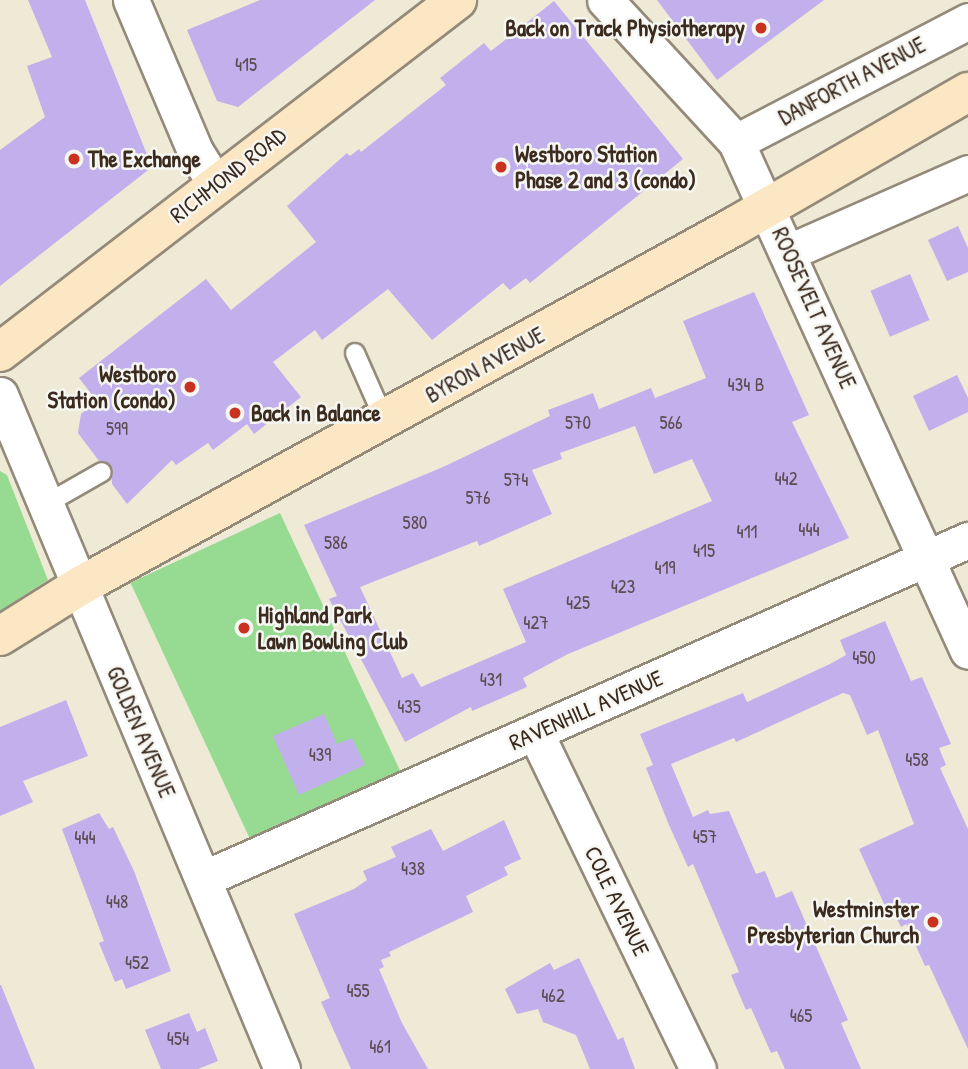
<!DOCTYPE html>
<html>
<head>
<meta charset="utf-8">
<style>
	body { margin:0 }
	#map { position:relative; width:968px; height:1069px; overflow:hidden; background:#eeead6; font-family:"Patrick Hand",sans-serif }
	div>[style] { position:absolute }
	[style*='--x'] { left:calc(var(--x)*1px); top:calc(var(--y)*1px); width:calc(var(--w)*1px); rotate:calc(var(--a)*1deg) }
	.green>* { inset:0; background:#97db93; transform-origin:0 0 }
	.building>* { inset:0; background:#c2b0ec; transform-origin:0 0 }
	.roads { filter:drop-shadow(2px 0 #948a7a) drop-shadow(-2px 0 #948a7a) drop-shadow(0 2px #948a7a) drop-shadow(0 -2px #948a7a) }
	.lane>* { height:18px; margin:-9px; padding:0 9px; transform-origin:9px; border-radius:9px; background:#fff }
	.street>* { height:35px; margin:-17.5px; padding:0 17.5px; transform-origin:17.5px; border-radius:17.5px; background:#fff }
	.secondary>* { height:38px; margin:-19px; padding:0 19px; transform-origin:19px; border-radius:19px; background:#fbe7c3 }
	.dots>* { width:19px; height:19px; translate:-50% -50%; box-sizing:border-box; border:4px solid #f6f6f2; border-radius:50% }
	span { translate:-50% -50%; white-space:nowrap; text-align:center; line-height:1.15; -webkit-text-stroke:5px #f6f6f2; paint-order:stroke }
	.number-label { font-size:19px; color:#5d4c52 }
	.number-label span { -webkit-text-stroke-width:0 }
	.poi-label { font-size:23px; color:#3b2a1e; font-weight:700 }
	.right { translate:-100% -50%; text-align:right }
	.left { translate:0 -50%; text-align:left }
	.street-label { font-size:23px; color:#3b2a1e }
</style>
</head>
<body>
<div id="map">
	<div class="green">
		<div style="clip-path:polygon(0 471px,7px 475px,48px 580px,0 611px)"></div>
		<div style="left:280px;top:513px;width:285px;height:165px;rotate:65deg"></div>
	</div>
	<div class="building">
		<div style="clip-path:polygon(28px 0,85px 0,152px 167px,0 286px,0 150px,45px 117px,27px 66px,52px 57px)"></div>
		<div style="clip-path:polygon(260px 0,375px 0,238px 107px,217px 101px,187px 30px)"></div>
		<div style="clip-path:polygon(657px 0,824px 0,717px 80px)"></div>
		<div style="clip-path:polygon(554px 1px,683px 159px,530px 283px,526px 278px,510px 290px,503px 283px,432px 340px,388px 289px,322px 340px,315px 330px,273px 362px,301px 397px,254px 434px,247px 424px,213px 450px,208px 443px,176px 465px,172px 460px,127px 504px,112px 484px,111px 466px,99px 461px,78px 433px,81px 414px,97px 401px,79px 378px,206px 279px,231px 310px,316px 242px,287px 206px,347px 153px,350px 156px,359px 149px,361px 152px,446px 85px,440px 78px,484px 43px,491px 51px)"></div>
		<div style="clip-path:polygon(958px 226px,968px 248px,968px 272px,947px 281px,928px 240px)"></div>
		<div style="left:910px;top:274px;width:50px;height:43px;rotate:67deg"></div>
		<div style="clip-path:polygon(evenodd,754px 292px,809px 415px,792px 422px,849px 538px,568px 654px,523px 678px,527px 687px,472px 711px,471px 707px,405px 742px,329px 599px,337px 596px,304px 525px,443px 467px,550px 416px,548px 410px,593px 393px,599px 409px,651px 388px,655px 398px,706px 378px,683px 321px,754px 292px,635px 426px,654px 474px,692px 459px,712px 501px,503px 589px,526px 642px,421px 687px,413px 673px,402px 678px,360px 587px,477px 541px,479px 546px,552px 514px,532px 470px,562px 459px,560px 453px,635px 426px)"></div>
		<div style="clip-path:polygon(957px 375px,968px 398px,968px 412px,929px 431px,913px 396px)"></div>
		<div style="clip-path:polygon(885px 621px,911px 681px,922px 677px,951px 744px,939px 748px,946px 765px,940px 768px,968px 829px,968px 1049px,929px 965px,925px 966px,906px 924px,901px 927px,896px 917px,891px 919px,859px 849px,914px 824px,878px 730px,867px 735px,850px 695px,843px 693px,736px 742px,734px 738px,671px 764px,693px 817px,708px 810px,710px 814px,729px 811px,756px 874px,765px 871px,776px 898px,792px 891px,848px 1020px,841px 1023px,861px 1069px,785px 1069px,777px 1051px,771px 1053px,751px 1008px,746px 1010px,731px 975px,739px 972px,693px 864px,688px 867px,669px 825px,646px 768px,653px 765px,640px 734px,743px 693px,747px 702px,830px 664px,846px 655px,840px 640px)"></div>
		<div style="clip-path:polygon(66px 700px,88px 756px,23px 781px,33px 802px,0 816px,0 727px)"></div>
		<div style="clip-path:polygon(324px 714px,337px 744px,352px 738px,365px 765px,299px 795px,273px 736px)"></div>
		<div style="clip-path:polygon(99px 813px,109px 829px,113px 827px,134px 871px,171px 971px,126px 989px,122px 979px,115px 982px,99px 943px,104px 941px,62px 829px)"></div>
		<div style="clip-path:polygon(504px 820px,521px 859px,504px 867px,508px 875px,466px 896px,473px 912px,389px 952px,391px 956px,381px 960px,384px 967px,379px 969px,402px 1023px,428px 1069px,351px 1069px,321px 1002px,330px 998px,294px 914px,354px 889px,367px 880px,363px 871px,396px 857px,391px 847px,431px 829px,443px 851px)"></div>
		<div style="clip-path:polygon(579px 958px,618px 1040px,623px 1037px,635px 1069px,590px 1069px,576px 1035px,543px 1022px,538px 1009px,517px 1014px,505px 989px,550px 963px,554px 970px)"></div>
		<div style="clip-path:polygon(0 985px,1px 985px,35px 1069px,0 1069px)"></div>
		<div style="clip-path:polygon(189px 1013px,197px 1032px,205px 1028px,218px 1061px,198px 1069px,161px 1069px,145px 1030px)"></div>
	</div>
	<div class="roads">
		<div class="lane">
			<div style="--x:355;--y:353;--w:74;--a:66.2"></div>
			<div style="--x:46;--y:504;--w:64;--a:-29.7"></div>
		</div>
		<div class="street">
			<div style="--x:131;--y:0;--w:164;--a:67"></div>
			<div style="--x:195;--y:151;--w:39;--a:58"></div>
			<div style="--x:605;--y:0;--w:193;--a:47.3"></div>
			<div style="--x:736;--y:142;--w:559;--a:65.5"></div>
			<div style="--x:736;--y:142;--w:262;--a:-27.5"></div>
			<div style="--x:789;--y:252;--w:196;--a:-23.8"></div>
			<div style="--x:0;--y:395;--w:731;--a:67.3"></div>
			<div style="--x:535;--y:732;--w:374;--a:64.2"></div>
			<div style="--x:203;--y:879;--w:837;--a:-23.9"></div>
		</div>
		<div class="secondary">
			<div style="--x:0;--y:352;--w:577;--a:-37.6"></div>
			<div style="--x:0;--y:636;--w:94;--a:-32"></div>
			<div style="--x:80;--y:586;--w:747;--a:-28.79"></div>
			<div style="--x:735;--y:226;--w:269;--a:-29.9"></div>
		</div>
	</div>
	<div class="dots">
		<div style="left:761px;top:28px;background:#c8321e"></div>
		<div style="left:74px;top:159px;background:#c8321e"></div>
		<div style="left:501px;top:167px;background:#c8321e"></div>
		<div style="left:190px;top:387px;background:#c8321e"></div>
		<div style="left:235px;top:413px;background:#c8321e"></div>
		<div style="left:244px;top:628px;background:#c8321e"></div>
		<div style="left:933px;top:922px;background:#c8321e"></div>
	</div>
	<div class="number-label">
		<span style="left:246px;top:65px">415</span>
		<span style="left:746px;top:385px">434 B</span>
		<span style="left:578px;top:423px">570</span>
		<span style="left:671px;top:423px">566</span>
		<span style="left:117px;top:429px">599</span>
		<span style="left:786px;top:479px">442</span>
		<span style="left:516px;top:480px">574</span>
		<span style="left:478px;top:498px">576</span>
		<span style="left:415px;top:523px">580</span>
		<span style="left:809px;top:530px">444</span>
		<span style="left:747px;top:532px">411</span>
		<span style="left:336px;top:543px">586</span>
		<span style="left:704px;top:551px">415</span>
		<span style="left:665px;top:568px">419</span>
		<span style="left:623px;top:587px">423</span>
		<span style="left:578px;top:603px">425</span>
		<span style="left:536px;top:623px">427</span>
		<span style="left:864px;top:658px">450</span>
		<span style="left:491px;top:680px">431</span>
		<span style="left:409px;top:707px">435</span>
		<span style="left:320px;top:755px">439</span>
		<span style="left:917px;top:760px">458</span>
		<span style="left:705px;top:837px">457</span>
		<span style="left:85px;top:838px">444</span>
		<span style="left:413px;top:869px">438</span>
		<span style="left:117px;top:902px">448</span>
		<span style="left:137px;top:963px">452</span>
		<span style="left:358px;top:991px">455</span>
		<span style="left:553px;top:996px">462</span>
		<span style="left:801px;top:1016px">465</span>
		<span style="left:178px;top:1039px">454</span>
		<span style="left:380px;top:1047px">461</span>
	</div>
	<div class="poi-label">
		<span class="right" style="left:745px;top:28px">Back on Track Physiotherapy</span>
		<span class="left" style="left:515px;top:167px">Westboro Station<br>Phase 2 and 3 (condo)</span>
		<span class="left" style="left:88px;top:159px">The Exchange</span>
		<span class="right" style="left:176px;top:387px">Westboro<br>Station (condo)</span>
		<span class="left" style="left:251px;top:413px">Back in Balance</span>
		<span class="left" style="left:258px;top:628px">Highland Park<br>Lawn Bowling Club</span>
		<span class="right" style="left:919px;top:922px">Westminster<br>Presbyterian Church</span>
	</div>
	<div class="street-label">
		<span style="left:852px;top:81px;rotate:-28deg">DANFORTH AVENUE</span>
		<span style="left:228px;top:175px;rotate:-38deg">RICHMOND ROAD</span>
		<span style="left:814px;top:308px;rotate:66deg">ROOSEVELT AVENUE</span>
		<span style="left:485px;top:365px;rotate:-29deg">BYRON AVENUE</span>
		<span style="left:586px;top:710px;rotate:-24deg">RAVENHILL AVENUE</span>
		<span style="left:141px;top:732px;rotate:67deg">GOLDEN AVENUE</span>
		<span style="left:617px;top:901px;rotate:64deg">COLE AVENUE</span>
	</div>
</div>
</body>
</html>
